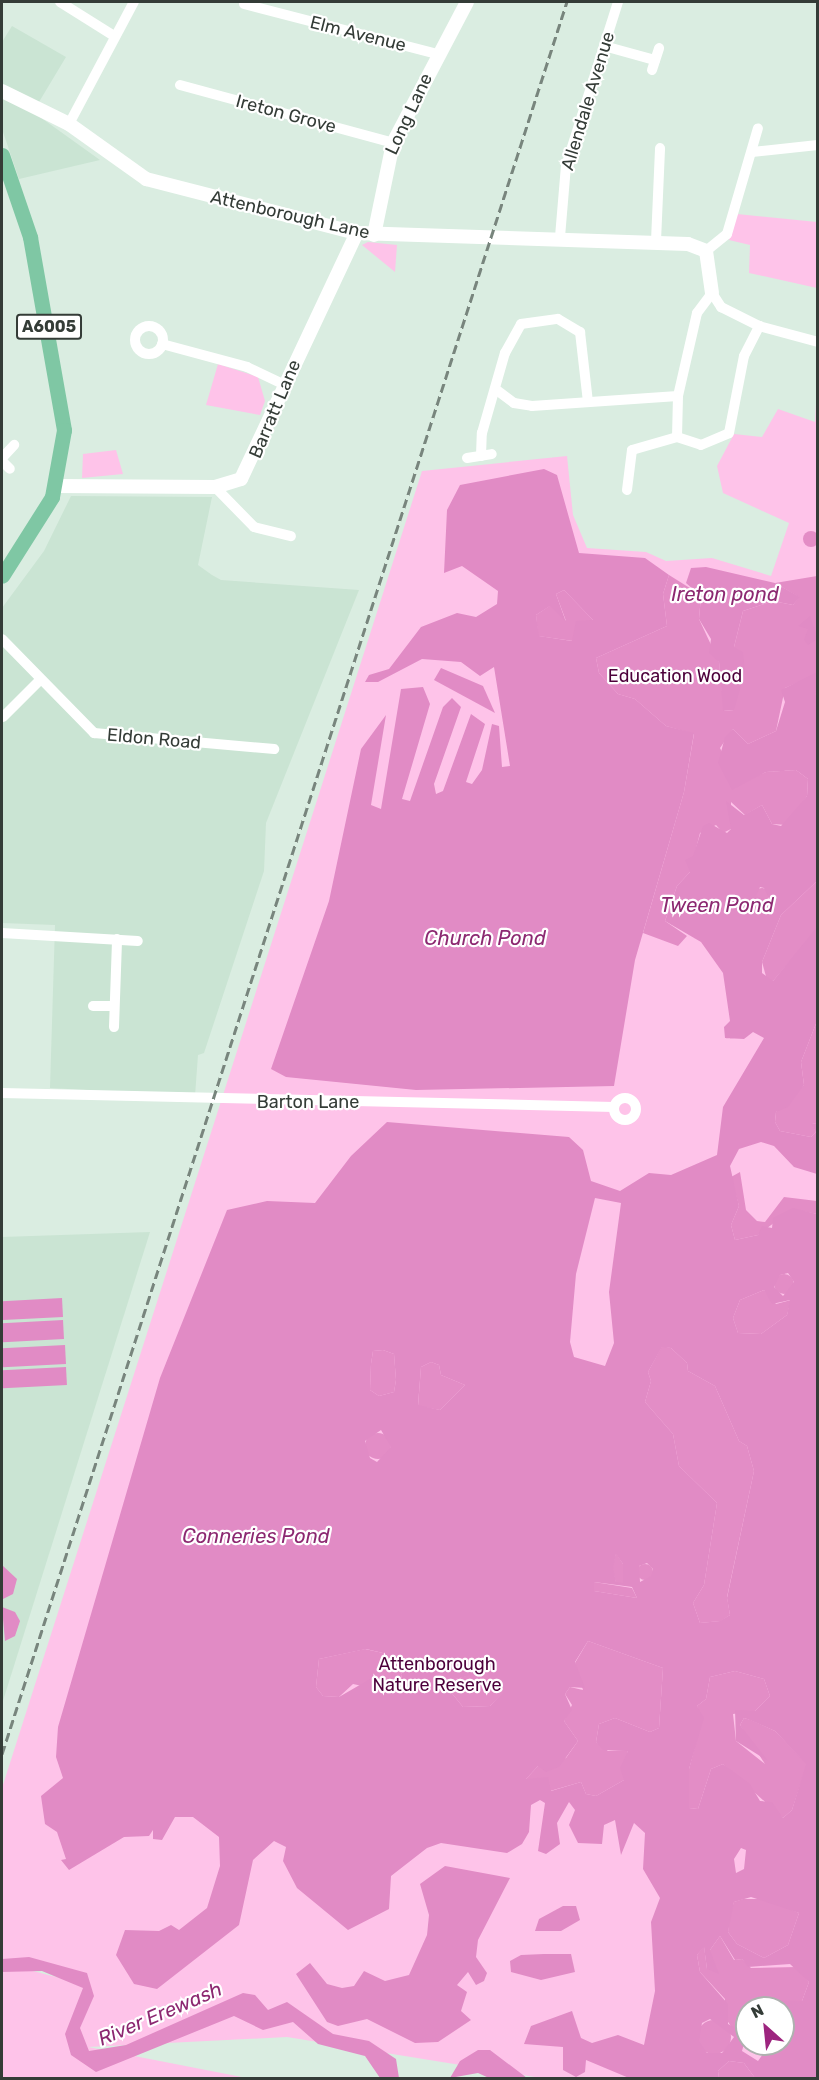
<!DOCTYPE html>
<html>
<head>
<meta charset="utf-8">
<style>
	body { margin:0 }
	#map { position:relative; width:819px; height:2080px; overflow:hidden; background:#daede1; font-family:Rubik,sans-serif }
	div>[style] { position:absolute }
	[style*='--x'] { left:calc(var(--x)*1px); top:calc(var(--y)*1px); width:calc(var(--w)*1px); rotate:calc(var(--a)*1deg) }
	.built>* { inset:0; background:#cae4d3 }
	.green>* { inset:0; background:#fec3e9 }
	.forest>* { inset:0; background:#e38dc6 }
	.round { border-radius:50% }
	.water>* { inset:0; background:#e18bc5; transform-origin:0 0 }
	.street>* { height:10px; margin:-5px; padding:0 5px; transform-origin:5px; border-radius:5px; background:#fff }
	.street>.ring { margin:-5px; padding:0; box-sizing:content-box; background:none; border:10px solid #fff; border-radius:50% }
	.secondary>* { height:14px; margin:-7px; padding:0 7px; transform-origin:7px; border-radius:7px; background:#fff }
	.primary>* { height:15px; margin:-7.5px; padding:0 7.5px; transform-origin:7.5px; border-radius:7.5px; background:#7fc7a4 }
	.rail>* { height:3px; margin-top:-1.5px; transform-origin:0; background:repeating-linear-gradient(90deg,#78857d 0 9px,transparent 0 13.5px) }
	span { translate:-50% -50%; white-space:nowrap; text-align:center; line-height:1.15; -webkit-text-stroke:4.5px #fff; paint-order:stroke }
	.shield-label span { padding:2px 4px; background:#fff; border:2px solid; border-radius:4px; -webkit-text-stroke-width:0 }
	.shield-label { font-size:16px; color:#343c37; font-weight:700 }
	.street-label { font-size:18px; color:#343c37 }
	.park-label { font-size:18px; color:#4d003b }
	.water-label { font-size:20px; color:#8c2871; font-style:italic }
	.frame { position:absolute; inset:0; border:3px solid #343c37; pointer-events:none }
	.north { position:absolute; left:735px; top:1996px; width:60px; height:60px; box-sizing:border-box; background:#fff; border:2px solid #aeb1af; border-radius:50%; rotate:333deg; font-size:16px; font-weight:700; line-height:24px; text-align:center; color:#343c37 }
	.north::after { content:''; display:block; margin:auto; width:21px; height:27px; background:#9d257f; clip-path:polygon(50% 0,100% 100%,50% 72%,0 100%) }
</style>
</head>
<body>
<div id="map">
	<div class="built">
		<div style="clip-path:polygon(12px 26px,66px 57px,33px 112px,100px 160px,19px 179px,2px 129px,2px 42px)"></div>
		<div style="clip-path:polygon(71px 496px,212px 497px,198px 565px,212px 575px,221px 580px,359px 590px,266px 823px,264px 871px,204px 1053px,198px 1055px,195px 1096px,50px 1088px,55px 925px,2px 923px,2px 608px,44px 551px)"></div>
		<div style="clip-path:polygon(150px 1232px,2px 1704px,2px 1237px)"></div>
	</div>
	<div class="green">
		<div style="clip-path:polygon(737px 214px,817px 222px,817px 288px,749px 273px,750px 245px,729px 240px)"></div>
		<div style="clip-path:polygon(368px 242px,397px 245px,395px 272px,362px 245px)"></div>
		<div style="clip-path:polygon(218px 364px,258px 377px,265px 401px,260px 415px,206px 405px)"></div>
		<div style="clip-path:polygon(evenodd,817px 384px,817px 2078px,541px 2078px,287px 2037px,88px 2047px,247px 2078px,2px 2078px,2px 1972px,25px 1969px,87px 1985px,60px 1972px,25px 1966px,2px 1968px,2px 1788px,422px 471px,567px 456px,573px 515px,587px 548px,646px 552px,666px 561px,712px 558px,771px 576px,789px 523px,723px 493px,717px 466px,734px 434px,762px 437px,778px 409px,815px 422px,817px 384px,747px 2008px,783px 2008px,783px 2044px,747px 2044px,747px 2008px)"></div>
		<div style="clip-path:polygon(116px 450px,123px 474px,82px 478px,83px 454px)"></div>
	</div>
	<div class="forest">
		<div class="round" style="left:803px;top:531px;width:16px;height:16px"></div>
		<div style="clip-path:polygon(669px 575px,701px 595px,699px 619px,719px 662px,724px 711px,734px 710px,734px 647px,743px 611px,773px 601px,793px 605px,799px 597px,775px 583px,817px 576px,817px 674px,785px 688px,776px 731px,748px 744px,733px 729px,720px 748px,738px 784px,766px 772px,796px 770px,808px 779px,807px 796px,787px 825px,772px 824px,762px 805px,745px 815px,731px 802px,731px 829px,723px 833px,716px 825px,700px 833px,690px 872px,677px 886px,665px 921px,687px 936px,678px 946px,643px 933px,684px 792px,694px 734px,666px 726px,635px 699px,618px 694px,599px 673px,596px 658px,667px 626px,663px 594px)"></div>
		<div style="clip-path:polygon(564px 590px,593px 620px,573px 641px,538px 636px,536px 615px,551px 605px,566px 621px,556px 594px)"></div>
		<div style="clip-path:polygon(817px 881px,816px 931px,773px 981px,767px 980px,762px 962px,781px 915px)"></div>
		<div class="round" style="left:755px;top:888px;width:14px;height:14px"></div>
		<div style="clip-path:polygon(817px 1021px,817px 1123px,812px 1124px,816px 1132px,811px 1137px,780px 1131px,775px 1122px,776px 1112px,804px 1085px,801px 1062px)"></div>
		<div style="clip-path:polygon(740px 1172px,746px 1210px,757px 1221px,765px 1222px,784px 1197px,817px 1201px,817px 1214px,792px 1209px,758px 1235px,735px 1240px,731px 1225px,739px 1206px,731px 1177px)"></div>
		<div class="round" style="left:774px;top:1274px;width:20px;height:20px"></div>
		<div style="clip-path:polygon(764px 1290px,776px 1304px,791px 1300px,787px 1315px,761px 1334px,738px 1333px,733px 1318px,740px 1300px)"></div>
		<div style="clip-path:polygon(662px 1346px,671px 1348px,687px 1363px,688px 1371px,715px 1386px,739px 1441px,747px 1446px,754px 1471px,727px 1597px,730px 1615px,721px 1621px,700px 1623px,693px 1603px,704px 1585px,717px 1503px,679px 1466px,673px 1434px,645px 1402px,651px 1381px,648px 1372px)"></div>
		<div style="clip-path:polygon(383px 1350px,394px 1354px,396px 1380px,394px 1392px,379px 1396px,370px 1390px,371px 1364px,373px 1351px)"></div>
		<div style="clip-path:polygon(431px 1362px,439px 1365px,441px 1375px,465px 1385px,440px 1410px,418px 1406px,421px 1367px)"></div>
		<div class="round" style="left:365px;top:1433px;width:26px;height:26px"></div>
		<div style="clip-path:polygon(616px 1553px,623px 1564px,623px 1583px,616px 1583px,612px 1568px)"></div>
		<div class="round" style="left:637px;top:1564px;width:16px;height:16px"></div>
		<div style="clip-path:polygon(594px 1582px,632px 1588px,637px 1598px,594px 1591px)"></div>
		<div style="clip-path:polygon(588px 1641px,663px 1668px,659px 1728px,650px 1732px,615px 1718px,599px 1724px,596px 1742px,608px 1751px,628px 1750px,624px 1780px,596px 1796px,586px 1794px,581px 1782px,550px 1791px,541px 1780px,526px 1779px,538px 1766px,566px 1758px,578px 1741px,564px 1721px,572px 1705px,565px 1694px,570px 1687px,583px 1690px,575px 1663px)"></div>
		<div style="clip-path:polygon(365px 1649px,383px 1653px,402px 1674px,400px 1687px,381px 1690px,353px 1684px,339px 1697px,323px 1696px,316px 1687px,319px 1659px)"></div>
		<div style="clip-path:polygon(485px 1671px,505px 1692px,490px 1706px,463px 1707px,450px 1691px,451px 1680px)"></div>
		<div style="clip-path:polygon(735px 1671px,764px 1679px,770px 1696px,755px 1711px,733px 1714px,736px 1741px,765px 1764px,740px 1725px,744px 1718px,751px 1720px,775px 1731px,807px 1764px,792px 1810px,783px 1818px,723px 1764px,711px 1769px,698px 1809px,689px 1808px,689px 1769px,701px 1724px,697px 1706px,706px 1699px,710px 1677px)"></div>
		<div style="clip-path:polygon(743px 1899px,766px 1899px,799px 1913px,788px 1945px,764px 1958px,737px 1944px,728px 1932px,730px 1914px,734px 1902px)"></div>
		<div style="clip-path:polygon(720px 1936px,734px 1960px,742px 1959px,751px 1968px,797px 1967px,809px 1982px,802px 2001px,747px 2008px,747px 2033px,733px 2029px,724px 2016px,725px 1999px,700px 1972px,697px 1955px,704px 1946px,707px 1969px,710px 1950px)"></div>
		<div class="round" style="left:697px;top:2020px;width:34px;height:34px"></div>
		<div style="clip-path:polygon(729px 2061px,744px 2063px,755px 2078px,719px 2078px,718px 2071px)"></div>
	</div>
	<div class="water">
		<div style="clip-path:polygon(evenodd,544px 469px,557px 475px,579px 553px,645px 558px,669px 575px,663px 594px,667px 626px,596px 658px,599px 673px,618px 694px,635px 699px,666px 726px,694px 733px,684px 792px,635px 960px,614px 1086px,416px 1090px,286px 1077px,271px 1069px,329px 901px,361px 749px,386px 715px,371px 805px,381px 809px,401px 689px,423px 687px,430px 704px,402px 799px,410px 801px,443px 707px,452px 698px,461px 707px,434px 784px,436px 794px,443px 791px,471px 714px,485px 724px,466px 782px,472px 784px,482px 770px,492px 724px,499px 726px,502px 767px,510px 766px,494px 667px,480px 676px,461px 662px,422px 659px,378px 682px,365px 682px,369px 675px,389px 669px,421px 627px,457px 613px,476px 617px,497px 604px,498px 591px,462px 566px,444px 573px,447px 510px,460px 485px,544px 469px,564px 590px,593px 620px,576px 621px,572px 641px,539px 636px,536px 615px,550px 606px,566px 622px,556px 594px,564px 590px)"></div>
		<div style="clip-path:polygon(706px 567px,775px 583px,800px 597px,793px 605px,773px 601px,743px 611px,734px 647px,743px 652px,745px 672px,734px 710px,723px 711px,719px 662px,709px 653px,711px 639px,699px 619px,701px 596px,686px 583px,691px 568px)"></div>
		<div style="clip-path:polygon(810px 616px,818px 639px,808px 645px,804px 640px,808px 629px,798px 626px)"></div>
		<div style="clip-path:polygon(441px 668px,483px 686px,495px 713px,434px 680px)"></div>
		<div style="clip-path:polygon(evenodd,817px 672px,817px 881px,781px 915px,762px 962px,762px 973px,773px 981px,817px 927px,817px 1021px,801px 1062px,804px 1085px,788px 1107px,776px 1112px,775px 1122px,780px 1131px,811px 1137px,816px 1132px,811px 1124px,817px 1123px,817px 1174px,794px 1167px,774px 1146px,761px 1142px,739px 1149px,730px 1166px,739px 1206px,731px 1225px,735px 1240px,758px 1235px,762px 1226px,772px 1228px,773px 1218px,793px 1208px,817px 1214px,817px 2078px,755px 2078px,744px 2063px,729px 2061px,718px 2071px,719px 2078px,629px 2078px,586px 2060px,585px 2072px,576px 2077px,563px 2070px,563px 2047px,524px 2044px,531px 2026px,572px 2011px,581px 2038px,592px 2043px,618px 2035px,644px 2045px,655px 1991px,651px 1922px,660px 1898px,643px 1869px,645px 1833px,634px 1823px,621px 1855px,615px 1820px,604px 1825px,602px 1844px,578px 1843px,569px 1825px,575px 1810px,569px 1802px,557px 1823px,560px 1844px,546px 1854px,538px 1851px,545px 1803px,540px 1800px,531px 1805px,529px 1832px,522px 1844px,507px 1853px,441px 1843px,427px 1848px,391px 1876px,389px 1909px,348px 1930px,297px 1888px,283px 1861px,286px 1847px,274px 1841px,253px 1860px,239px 1925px,157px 1989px,134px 1984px,116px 1955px,125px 1930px,159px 1931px,171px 1925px,179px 1930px,207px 1908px,220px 1866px,219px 1837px,193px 1817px,175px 1817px,162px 1840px,153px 1839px,153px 1830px,149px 1836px,124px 1837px,69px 1870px,61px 1860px,66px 1859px,57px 1832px,45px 1824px,41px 1796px,63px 1778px,56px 1757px,58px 1727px,160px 1378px,227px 1210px,267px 1201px,315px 1203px,351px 1156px,387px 1122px,569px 1137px,583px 1150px,591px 1181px,620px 1191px,649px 1173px,671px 1175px,717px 1155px,723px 1107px,764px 1038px,753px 1032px,744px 1039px,725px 1038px,724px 1027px,730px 1021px,723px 973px,701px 942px,665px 921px,677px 886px,690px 872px,685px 860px,693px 856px,703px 826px,709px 823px,727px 833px,731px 829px,726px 801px,744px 815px,762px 805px,772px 824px,781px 826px,807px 796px,808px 779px,796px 770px,766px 772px,732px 790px,718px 763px,725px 737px,733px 729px,748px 744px,776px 731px,785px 702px,781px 690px,817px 672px,760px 887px,764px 888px,770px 901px,756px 896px,760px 887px,817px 672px,595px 1198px,621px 1203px,609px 1292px,614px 1343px,605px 1366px,574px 1357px,570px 1342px,576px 1274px,595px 1198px,817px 672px,788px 1273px,794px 1282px,783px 1296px,774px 1287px,780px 1275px,788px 1273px,817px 672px,764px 1290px,772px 1304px,790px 1300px,787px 1315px,761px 1334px,738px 1333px,733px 1318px,740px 1300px,764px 1290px,817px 672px,662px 1347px,671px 1348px,687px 1363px,688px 1371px,715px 1386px,739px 1441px,747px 1446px,754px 1471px,727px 1598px,730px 1615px,720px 1621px,700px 1623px,693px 1603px,704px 1585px,717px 1503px,679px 1466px,673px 1434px,645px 1402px,651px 1381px,648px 1372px,662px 1347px,817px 672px,383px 1350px,394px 1354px,396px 1380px,394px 1392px,379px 1396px,370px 1390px,371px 1364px,373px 1351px,383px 1350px,817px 672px,431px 1362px,439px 1365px,441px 1375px,465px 1385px,440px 1410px,418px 1405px,421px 1367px,431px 1362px,817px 672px,381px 1430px,391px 1447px,377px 1462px,370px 1458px,365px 1441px,381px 1430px,817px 672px,616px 1554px,623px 1564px,623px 1583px,616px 1582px,613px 1568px,616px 1554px,817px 672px,647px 1563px,653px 1569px,651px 1576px,640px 1582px,639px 1566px,647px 1563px,817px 672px,594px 1582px,632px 1587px,637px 1598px,594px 1591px,594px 1582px,817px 672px,588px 1641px,663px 1668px,659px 1728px,650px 1732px,615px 1718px,599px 1724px,596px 1742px,603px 1750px,628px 1751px,620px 1768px,624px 1780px,596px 1796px,586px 1794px,581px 1782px,551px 1791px,548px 1777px,526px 1779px,538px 1766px,546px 1772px,559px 1767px,578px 1741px,564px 1721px,572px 1710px,565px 1694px,570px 1687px,585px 1688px,575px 1662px,588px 1641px,817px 672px,366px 1649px,383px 1653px,402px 1674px,400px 1687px,381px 1690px,370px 1679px,339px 1697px,323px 1696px,316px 1687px,319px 1659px,366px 1649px,817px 672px,735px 1671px,764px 1679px,770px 1696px,755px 1711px,735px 1710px,736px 1741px,768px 1761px,740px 1725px,744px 1718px,750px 1720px,775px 1731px,806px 1764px,792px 1810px,783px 1818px,772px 1802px,760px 1801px,750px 1784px,723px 1764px,711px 1769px,698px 1809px,689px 1808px,689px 1769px,704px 1718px,697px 1706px,706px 1699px,710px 1677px,735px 1671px,817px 672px,485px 1672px,504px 1692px,490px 1706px,463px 1707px,450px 1691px,451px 1680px,485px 1672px,817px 672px,741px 1848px,746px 1850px,744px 1869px,736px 1873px,734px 1859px,741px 1848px,817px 672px,751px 1897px,799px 1913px,788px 1945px,764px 1958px,737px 1944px,728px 1932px,734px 1902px,751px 1897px,817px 672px,720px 1936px,735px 1960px,742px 1959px,748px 1967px,790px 1964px,809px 1982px,802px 2001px,773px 2000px,764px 2008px,783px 2008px,783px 2044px,758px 2044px,763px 2054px,758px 2061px,742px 2051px,747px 2033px,728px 2024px,728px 2004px,700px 1972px,697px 1955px,704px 1947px,707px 1969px,719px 1974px,710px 1950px,720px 1936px,817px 672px,710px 2019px,734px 2037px,722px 2053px,707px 2053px,699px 2041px,702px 2023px,710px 2019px)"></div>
		<div style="left:62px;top:1298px;width:19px;height:60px;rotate:87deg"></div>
		<div style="left:63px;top:1320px;width:19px;height:61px;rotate:87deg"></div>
		<div style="left:65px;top:1345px;width:19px;height:63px;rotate:87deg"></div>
		<div style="left:66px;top:1367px;width:18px;height:64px;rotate:87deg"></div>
		<div style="clip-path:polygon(2px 1565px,17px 1579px,13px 1594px,3px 1599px)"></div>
		<div style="clip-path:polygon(2px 1607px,15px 1612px,20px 1621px,15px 1636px,5px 1641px)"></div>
		<div style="clip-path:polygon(445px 1866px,510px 1878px,478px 1940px,476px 1957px,487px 1973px,484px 1981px,476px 1985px,468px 1972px,457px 1985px,467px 1992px,461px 2011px,471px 2020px,438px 2042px,415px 2043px,367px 2019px,338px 2026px,327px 2022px,296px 1974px,310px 1963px,327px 1984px,342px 1988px,354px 1986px,364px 1971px,385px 1981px,409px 1975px,427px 1935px,429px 1915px,420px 1884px)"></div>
		<div style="clip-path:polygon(563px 1906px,576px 1906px,580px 1920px,561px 1931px,535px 1931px,539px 1919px)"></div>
		<div style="clip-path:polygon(544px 1954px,571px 1954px,575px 1972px,541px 1980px,511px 1972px,510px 1961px,521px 1955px)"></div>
		<div style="clip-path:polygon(29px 1957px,87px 1973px,94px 1996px,80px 2028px,89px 2051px,126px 2045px,243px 1993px,255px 1995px,268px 2010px,287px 2002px,333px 2034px,369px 2041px,396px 2059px,399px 2078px,380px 2078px,365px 2056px,318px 2044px,293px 2022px,263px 2030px,234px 2016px,96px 2072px,71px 2055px,65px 2034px,83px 1988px,42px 1971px,2px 1972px,2px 1959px)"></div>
		<div style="clip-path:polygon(478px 2050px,490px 2050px,527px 2078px,489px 2078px,478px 2073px,450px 2078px,460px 2061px)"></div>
	</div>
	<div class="street">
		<div style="--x:60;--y:2;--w:64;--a:32.2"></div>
		<div style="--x:244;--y:4;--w:200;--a:14.5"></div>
		<div style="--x:604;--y:46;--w:53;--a:15.4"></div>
		<div style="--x:652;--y:70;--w:23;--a:-72"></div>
		<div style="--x:180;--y:85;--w:221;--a:15.2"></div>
		<div style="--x:69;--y:124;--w:138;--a:-62"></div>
		<div style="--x:752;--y:152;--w:66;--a:-6.1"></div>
		<div style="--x:560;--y:237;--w:71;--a:-85.2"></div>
		<div style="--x:566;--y:166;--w:172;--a:-72.4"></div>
		<div style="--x:656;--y:241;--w:93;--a:-87.5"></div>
		<div style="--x:706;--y:251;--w:27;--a:-39"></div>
		<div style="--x:727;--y:234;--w:110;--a:-73.7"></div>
		<div class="ring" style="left:135px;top:326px;width:18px;height:18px"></div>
		<div style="--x:162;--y:344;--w:88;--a:15.1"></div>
		<div style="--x:247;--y:367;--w:42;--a:25.3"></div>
		<div style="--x:498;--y:391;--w:20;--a:37"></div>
		<div style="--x:514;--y:403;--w:18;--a:9"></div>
		<div style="--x:532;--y:406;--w:146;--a:-3.9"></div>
		<div style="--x:677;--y:437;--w:41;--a:-88.6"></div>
		<div style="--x:678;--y:396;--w:85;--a:-77.1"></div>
		<div style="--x:697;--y:313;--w:25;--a:-53"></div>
		<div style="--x:712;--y:293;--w:17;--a:57"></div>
		<div style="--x:721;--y:307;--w:42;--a:26.6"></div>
		<div style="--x:759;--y:326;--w:61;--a:15.2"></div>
		<div style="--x:677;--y:437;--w:25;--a:18"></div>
		<div style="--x:701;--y:445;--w:30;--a:-23"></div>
		<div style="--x:729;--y:433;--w:78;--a:-79"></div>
		<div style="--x:744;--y:356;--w:34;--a:-63"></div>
		<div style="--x:481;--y:456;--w:23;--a:-88"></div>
		<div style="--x:482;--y:433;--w:83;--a:-74"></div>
		<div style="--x:505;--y:353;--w:33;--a:-61"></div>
		<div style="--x:521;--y:324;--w:37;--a:-8"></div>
		<div style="--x:558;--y:319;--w:26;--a:31"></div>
		<div style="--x:580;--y:332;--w:70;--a:83.5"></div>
		<div style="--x:2;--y:458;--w:18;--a:-47"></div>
		<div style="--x:467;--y:458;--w:25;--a:-9"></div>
		<div style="--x:2;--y:461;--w:11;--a:45"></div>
		<div style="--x:215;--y:487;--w:56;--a:45.7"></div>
		<div style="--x:254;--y:527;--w:38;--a:14"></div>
		<div style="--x:627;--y:490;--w:40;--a:-82.9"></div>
		<div style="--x:632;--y:450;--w:47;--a:-16.1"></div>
		<div style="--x:2;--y:639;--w:132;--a:45.6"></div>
		<div style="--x:94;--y:733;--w:181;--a:5.1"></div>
		<div style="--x:3;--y:717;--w:52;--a:-45"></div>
		<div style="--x:2;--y:933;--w:136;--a:3.4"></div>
		<div style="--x:93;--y:1006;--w:21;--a:0"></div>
		<div style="--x:114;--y:1027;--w:88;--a:-88"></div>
		<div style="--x:2;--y:1093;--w:612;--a:1.31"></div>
		<div class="ring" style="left:614px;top:1098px;width:12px;height:12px"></div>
	</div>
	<div class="secondary">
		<div style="--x:2;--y:91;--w:75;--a:26.2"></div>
		<div style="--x:69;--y:124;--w:95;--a:35.5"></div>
		<div style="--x:146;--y:179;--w:218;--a:14.4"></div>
		<div style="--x:357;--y:233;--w:331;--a:1.9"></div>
		<div style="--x:688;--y:244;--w:19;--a:21"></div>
		<div style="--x:706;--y:251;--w:42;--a:81.9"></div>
		<div style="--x:374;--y:235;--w:94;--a:-78.3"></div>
		<div style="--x:393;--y:143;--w:159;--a:-62.3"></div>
		<div style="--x:56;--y:486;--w:159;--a:0.4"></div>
		<div style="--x:215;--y:487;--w:27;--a:-17"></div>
		<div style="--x:241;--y:479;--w:272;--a:-64.8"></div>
	</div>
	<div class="primary">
		<div style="--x:2;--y:155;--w:87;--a:71.1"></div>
		<div style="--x:30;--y:237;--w:196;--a:80"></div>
		<div style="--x:64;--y:430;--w:68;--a:100.2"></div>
		<div style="--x:52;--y:497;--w:93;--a:122.3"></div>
	</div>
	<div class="rail">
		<div style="--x:2;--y:1754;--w:1841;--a:-72.13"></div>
	</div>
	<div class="shield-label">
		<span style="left:49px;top:327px">A6005</span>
	</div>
	<div class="street-label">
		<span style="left:358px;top:34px;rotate:14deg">Elm Avenue</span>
		<span style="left:588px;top:101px;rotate:-73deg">Allendale Avenue</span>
		<span style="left:286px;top:114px;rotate:15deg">Ireton Grove</span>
		<span style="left:409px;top:114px;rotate:-65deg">Long Lane</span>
		<span style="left:290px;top:215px;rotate:13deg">Attenborough Lane</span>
		<span style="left:275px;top:409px;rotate:-67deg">Barratt Lane</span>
		<span style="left:154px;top:739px;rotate:5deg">Eldon Road</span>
		<span style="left:308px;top:1102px">Barton Lane</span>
	</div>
	<div class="park-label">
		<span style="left:675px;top:676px">Education Wood</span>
		<span style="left:437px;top:1675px">Attenborough<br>Nature Reserve</span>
	</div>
	<div class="water-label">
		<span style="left:725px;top:594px">Ireton pond</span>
		<span style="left:717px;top:905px">Tween Pond</span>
		<span style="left:485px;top:938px">Church Pond</span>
		<span style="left:256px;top:1536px">Conneries Pond</span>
		<span style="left:160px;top:2014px;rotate:-23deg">River Erewash</span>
	</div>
	<div class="frame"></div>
	<div class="north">N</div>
</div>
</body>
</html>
